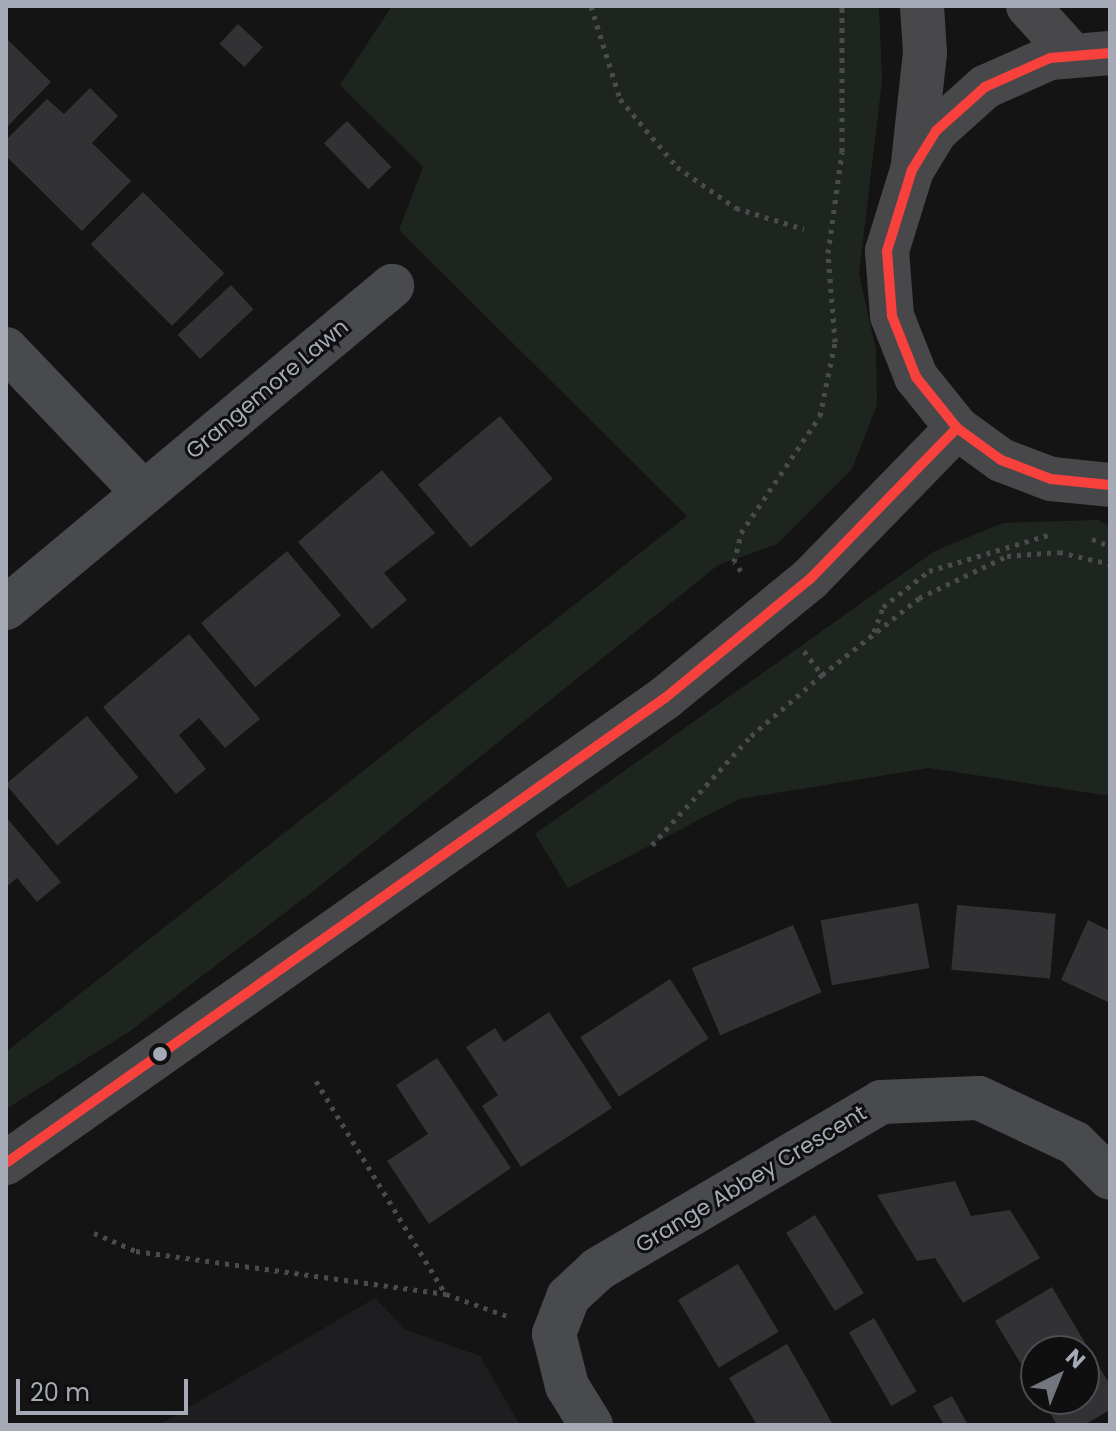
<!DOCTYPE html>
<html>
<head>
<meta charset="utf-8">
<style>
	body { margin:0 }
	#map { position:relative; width:1116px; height:1431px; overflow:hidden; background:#141415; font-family:Poppins,sans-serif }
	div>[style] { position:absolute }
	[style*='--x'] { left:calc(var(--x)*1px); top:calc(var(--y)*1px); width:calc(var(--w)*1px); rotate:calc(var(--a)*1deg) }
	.built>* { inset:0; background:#1e1e20 }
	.green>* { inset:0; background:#1e251f }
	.building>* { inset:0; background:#323234; transform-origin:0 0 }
	.path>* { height:5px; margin-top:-2.5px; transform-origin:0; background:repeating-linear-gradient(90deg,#4a4b4f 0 4px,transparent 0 10px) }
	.minor>* { height:44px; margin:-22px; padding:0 22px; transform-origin:22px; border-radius:22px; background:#494a4d }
	.secondary>* { height:44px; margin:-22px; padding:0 22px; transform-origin:22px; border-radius:22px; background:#48484b }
	.bus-1>* { height:10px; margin:-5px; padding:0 5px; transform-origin:5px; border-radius:5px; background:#f8403c }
	.dots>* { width:22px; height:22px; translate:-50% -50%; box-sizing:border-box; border:4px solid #0f0f10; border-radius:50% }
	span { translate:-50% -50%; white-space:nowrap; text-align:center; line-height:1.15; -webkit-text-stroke:6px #0f0f10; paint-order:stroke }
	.street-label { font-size:22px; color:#a5aab6 }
	.frame { position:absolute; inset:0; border:8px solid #a5aab6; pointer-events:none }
	.north { position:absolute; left:1020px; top:1335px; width:80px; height:80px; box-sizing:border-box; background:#0f0f10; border:2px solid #4b4d52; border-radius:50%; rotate:43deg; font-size:22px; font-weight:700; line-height:32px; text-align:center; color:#a5aab6 }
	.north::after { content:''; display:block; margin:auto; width:28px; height:36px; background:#72767e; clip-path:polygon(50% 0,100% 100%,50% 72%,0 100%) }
	.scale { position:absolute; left:16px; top:1379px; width:172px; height:36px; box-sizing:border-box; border:4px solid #a5aab6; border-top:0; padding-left:10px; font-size:24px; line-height:28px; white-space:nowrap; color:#a5aab6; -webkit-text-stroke:6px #0f0f10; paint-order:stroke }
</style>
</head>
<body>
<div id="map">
	<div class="built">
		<div style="clip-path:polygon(375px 1298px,406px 1330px,480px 1356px,520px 1425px,159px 1425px)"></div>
	</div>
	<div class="green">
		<div style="clip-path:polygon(392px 6px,879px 6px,882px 81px,859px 274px,876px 350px,877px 405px,852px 469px,777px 544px,718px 565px,316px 889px,130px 1031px,6px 1109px,6px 1052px,687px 516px,399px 230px,423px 167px,340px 85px)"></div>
		<div style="clip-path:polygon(1098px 520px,1110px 527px,1110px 796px,929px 768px,739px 799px,568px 888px,535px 834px,935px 551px,1003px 523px)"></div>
	</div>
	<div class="building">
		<div style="left:238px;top:24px;width:34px;height:27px;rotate:43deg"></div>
		<div style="clip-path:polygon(6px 38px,51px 82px,6px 128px)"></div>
		<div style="clip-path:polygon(90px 88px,118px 116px,92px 143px,131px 181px,82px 231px,6px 156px,6px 140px,47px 99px,64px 114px)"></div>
		<div style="left:347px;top:121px;width:64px;height:32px;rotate:46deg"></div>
		<div style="left:143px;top:192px;width:115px;height:74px;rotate:45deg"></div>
		<div style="left:231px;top:285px;width:33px;height:73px;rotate:47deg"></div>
		<div style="left:500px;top:416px;width:82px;height:107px;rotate:50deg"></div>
		<div style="clip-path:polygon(382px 470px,435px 533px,384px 573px,407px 600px,372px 629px,298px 542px)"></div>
		<div style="left:287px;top:551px;width:84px;height:112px;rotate:50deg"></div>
		<div style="clip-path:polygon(189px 634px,260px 719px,225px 748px,199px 718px,179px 735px,206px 769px,176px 794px,103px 707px)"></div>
		<div style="left:87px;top:716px;width:80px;height:106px;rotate:50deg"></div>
		<div style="clip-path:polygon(6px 817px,61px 882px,37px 902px,17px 878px,6px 887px)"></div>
		<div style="left:918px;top:903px;width:66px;height:99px;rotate:80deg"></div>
		<div style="left:957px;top:905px;width:99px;height:65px;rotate:5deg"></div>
		<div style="clip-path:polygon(1088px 920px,1110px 931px,1110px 1003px,1061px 980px)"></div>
		<div style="left:793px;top:925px;width:73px;height:110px;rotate:67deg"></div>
		<div style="left:670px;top:979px;width:71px;height:107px;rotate:57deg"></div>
		<div style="clip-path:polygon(549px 1012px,612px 1108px,521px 1167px,482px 1106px,498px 1095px,466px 1047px,495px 1028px,504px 1042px)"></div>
		<div style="clip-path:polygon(437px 1058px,511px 1168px,429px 1224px,387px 1161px,428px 1134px,396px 1085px)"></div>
		<div style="clip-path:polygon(955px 1181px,971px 1216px,1010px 1210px,1040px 1258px,963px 1303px,935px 1258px,917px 1261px,877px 1195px)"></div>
		<div style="left:815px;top:1215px;width:92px;height:34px;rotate:58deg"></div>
		<div style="left:738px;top:1264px;width:79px;height:70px;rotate:59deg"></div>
		<div style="clip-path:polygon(1052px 1287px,1110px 1385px,1110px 1410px,1084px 1425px,1057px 1425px,1042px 1399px,1084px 1399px,1084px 1351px,1036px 1351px,1036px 1389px,995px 1321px)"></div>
		<div style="left:874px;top:1318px;width:85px;height:29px;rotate:60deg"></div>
		<div style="clip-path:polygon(787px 1344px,814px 1391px,833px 1425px,757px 1425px,729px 1378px)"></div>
		<div style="clip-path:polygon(952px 1396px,968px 1425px,944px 1425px,933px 1406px)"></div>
	</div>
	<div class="path">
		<div style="--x:591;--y:6;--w:97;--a:72.7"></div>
		<div style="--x:620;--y:99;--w:89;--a:50"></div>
		<div style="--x:677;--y:167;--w:72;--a:34.8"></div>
		<div style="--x:736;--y:208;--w:71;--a:17.2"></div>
		<div style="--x:1092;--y:539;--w:19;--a:21"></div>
		<div style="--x:741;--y:571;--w:11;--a:-128"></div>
		<div style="--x:734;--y:562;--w:30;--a:-76"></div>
		<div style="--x:741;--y:533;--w:141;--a:-56"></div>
		<div style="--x:820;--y:416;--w:76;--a:-78.5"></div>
		<div style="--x:835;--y:342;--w:89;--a:-94.5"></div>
		<div style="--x:828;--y:253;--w:102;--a:-82.1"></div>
		<div style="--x:842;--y:152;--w:146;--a:-90"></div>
		<div style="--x:874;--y:632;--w:27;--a:-70"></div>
		<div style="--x:883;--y:607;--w:58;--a:-38"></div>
		<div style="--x:929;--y:571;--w:124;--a:-16.8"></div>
		<div style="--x:804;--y:651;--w:30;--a:53"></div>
		<div style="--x:822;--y:675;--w:124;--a:-38.4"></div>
		<div style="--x:919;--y:598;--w:98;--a:-25.5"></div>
		<div style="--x:1007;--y:556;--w:52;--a:-4.4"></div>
		<div style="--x:1059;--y:552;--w:52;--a:13.2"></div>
		<div style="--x:652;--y:845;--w:147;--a:-47.8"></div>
		<div style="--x:751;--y:736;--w:94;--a:-40.7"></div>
		<div style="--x:316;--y:1081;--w:248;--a:58.7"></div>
		<div style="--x:94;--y:1233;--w:46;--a:23.2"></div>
		<div style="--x:136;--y:1251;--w:313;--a:7.9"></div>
		<div style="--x:446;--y:1294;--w:65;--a:19.8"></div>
	</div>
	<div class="minor">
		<div style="--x:6;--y:349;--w:198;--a:46.2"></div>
		<div style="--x:6;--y:608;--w:503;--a:-39.83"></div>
		<div style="--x:591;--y:1425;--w:46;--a:-121.6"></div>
		<div style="--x:567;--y:1386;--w:54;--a:-104"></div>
		<div style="--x:554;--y:1334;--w:40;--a:-69"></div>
		<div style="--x:568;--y:1297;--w:41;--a:-43"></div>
		<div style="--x:598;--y:1269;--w:329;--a:-30.5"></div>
		<div style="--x:881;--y:1102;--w:98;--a:-2.3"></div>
		<div style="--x:979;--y:1098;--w:106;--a:25.1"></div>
		<div style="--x:1075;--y:1143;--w:49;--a:45"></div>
	</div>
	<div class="secondary">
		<div style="--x:1028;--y:6;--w:67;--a:48"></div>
		<div style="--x:1110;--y:53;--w:60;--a:175.2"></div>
		<div style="--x:1050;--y:58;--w:71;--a:156"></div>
		<div style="--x:985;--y:87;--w:66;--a:138.1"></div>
		<div style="--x:936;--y:131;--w:46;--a:121.6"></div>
		<div style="--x:912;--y:170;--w:85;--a:107.2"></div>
		<div style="--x:887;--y:251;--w:65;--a:85.6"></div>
		<div style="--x:892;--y:316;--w:66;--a:68.5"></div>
		<div style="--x:916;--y:377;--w:65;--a:51.2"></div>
		<div style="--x:957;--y:428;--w:54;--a:36"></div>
		<div style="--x:1001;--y:460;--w:53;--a:20.8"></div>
		<div style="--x:1051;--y:479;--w:59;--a:5.8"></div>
		<div style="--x:913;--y:163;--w:111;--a:-83.8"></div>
		<div style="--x:925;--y:53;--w:47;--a:-93.7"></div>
		<div style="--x:6;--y:1163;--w:807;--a:-35.21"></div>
		<div style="--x:665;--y:698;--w:188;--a:-39.4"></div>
		<div style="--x:810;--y:579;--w:211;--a:-45.8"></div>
	</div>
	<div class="bus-1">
		<div style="--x:1110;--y:53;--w:60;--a:175.2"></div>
		<div style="--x:1050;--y:58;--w:71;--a:156"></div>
		<div style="--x:985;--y:87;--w:66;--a:138.1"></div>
		<div style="--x:936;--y:131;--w:46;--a:121.6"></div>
		<div style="--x:912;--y:170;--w:85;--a:107.2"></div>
		<div style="--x:887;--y:251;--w:65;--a:85.6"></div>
		<div style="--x:892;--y:316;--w:66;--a:68.5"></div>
		<div style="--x:916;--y:377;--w:65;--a:51.2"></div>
		<div style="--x:957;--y:428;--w:54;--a:36"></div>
		<div style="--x:1001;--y:460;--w:53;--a:20.8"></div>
		<div style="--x:1051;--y:479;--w:59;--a:5.8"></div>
		<div style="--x:6;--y:1163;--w:807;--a:-35.21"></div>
		<div style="--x:665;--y:698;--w:188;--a:-39.4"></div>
		<div style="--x:810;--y:579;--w:211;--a:-45.8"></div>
	</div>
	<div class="dots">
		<div style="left:160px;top:1054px;background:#a5aab6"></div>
	</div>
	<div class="street-label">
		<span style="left:267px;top:389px;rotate:-40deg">Grangemore Lawn</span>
		<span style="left:751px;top:1179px;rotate:-31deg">Grange Abbey Crescent</span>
	</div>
	<div class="frame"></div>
	<div class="north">N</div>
	<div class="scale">20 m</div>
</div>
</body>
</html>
